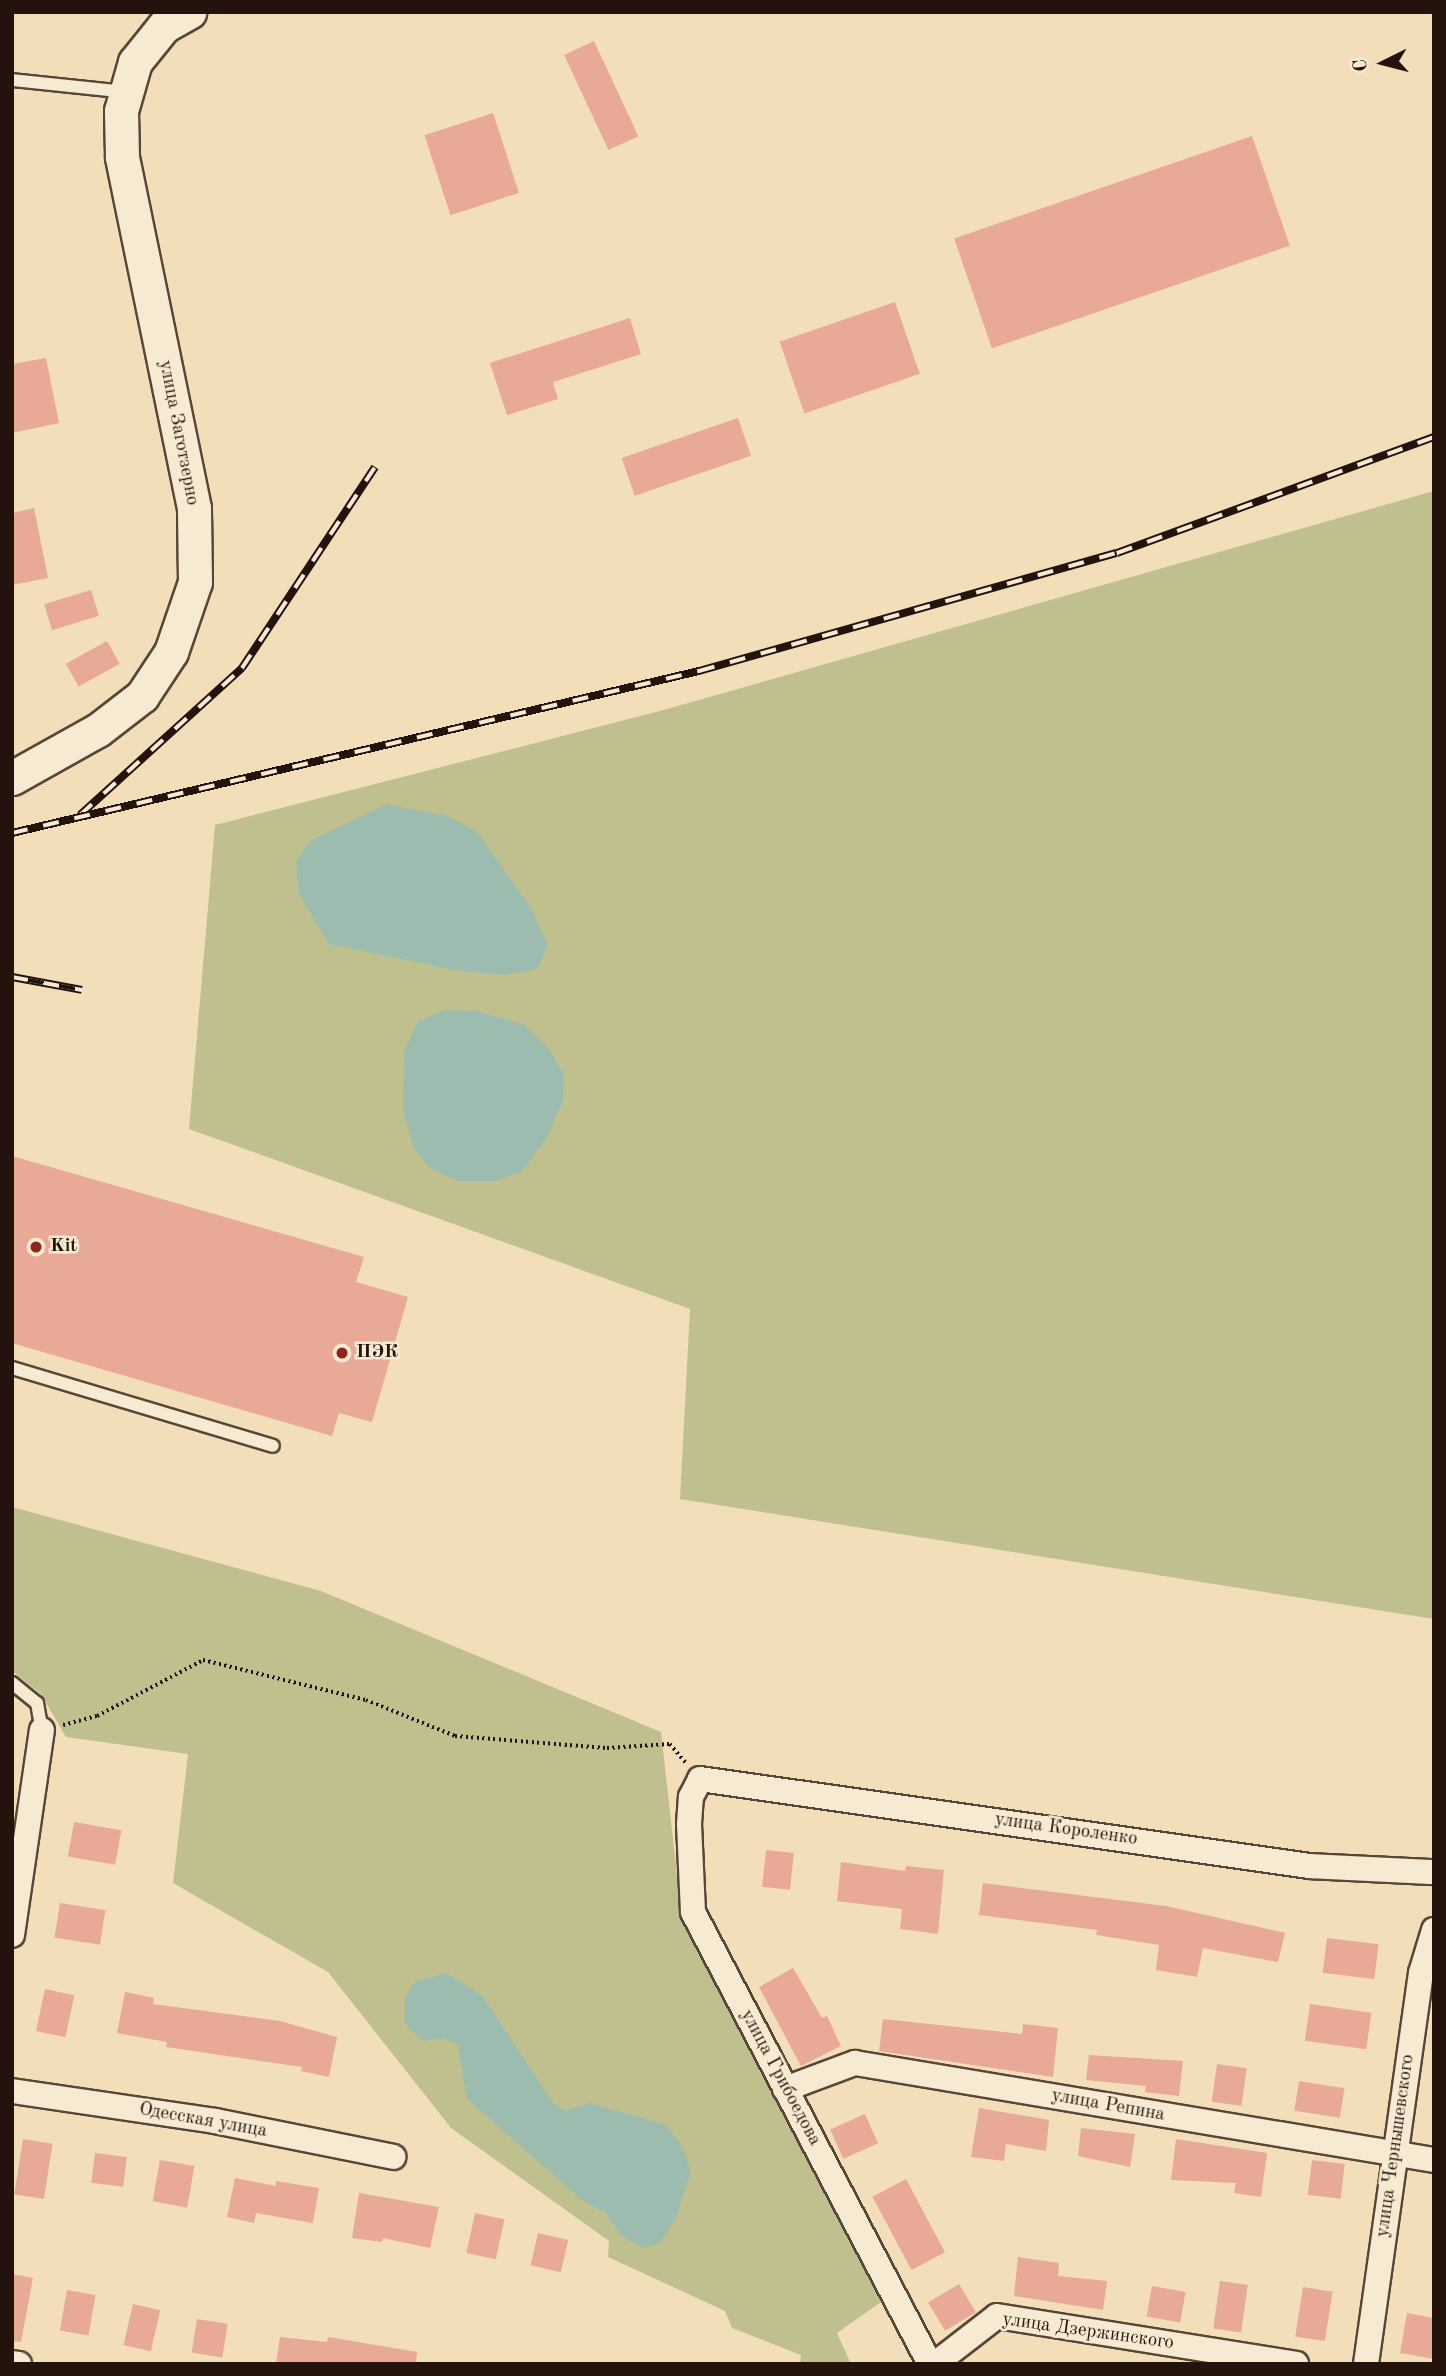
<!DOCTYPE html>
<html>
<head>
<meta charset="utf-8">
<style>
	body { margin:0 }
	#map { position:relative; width:1446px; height:2376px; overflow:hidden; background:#f3deba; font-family:"Old Standard TT",serif }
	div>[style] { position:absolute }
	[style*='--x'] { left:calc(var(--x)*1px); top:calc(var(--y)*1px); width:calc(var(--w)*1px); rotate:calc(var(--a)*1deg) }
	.green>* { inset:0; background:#bfc08d }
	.water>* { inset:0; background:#9bbcae }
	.building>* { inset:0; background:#e8a996; transform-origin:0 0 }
	.path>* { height:3.5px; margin-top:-1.75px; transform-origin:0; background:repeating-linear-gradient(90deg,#24130d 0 2px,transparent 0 5.5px) }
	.roads { filter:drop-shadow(2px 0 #584638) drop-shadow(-2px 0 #584638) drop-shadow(0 2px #584638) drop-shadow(0 -2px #584638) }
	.lane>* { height:12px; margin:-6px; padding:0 6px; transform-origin:6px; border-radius:6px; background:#f7ead2 }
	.street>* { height:24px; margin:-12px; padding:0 12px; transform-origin:12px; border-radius:12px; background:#f7ead2 }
	.secondary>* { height:33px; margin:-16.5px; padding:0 16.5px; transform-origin:16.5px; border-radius:16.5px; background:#f7ead2 }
	.rail>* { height:8px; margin-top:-4px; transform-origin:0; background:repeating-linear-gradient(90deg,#f7ead2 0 16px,#24130d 0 32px); box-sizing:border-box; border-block:2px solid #24130d }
	.dots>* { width:19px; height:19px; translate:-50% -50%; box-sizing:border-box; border:4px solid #f7ead2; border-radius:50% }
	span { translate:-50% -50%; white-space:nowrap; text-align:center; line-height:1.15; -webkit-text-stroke:5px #f7ead2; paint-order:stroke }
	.street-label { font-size:19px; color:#24130d }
	.poi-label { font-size:19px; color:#24130d; font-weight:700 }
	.left { translate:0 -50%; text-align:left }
	.frame { position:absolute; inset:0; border:14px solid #24130d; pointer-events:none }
	.north { position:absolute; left:1348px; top:28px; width:70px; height:70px; -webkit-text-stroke:5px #f7ead2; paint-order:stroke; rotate:264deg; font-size:19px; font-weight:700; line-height:28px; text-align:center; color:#24130d }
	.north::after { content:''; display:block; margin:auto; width:24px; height:32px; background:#24130d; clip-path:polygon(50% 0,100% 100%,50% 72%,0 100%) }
</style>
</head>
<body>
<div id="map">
	<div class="green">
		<div style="clip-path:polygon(1434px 491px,1434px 1619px,680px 1499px,690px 1309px,189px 1129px,215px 825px,660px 711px)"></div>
		<div style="clip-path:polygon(12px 1507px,321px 1591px,661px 1732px,681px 1911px,881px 2302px,837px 2333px,851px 2364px,800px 2364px,801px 2355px,732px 2328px,725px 2311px,608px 2257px,609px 2241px,451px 2128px,328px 1972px,173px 1883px,188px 1754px,66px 1737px,41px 1694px,12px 1671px)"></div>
	</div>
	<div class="water">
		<div style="clip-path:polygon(387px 804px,448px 816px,477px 832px,531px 908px,548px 945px,537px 969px,505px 975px,460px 971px,329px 944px,299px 894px,296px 862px,310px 841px)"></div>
		<div style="clip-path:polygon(445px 1010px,476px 1011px,523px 1024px,548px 1047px,564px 1075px,563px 1101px,547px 1137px,522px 1172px,494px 1181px,458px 1181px,430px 1168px,414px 1148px,403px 1110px,404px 1051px,418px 1022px)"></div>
		<div style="clip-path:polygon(446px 1973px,482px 1995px,553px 2103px,566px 2111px,589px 2103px,666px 2125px,685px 2151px,690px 2173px,676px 2218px,661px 2242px,643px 2248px,621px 2235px,606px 2213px,582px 2200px,467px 2099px,458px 2045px,443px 2038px,424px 2041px,405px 2024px,405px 1997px,415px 1982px)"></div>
	</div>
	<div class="building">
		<div style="left:594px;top:41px;width:105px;height:33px;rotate:65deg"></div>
		<div style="left:493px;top:113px;width:84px;height:72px;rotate:72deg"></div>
		<div style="left:1252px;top:136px;width:116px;height:315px;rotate:71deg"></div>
		<div style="left:895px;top:302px;width:76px;height:122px;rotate:71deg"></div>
		<div style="clip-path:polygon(630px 318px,641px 354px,553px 382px,558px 399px,507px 415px,490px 363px)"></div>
		<div style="clip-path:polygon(46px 358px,59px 423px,12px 433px,12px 364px)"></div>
		<div style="left:738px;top:418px;width:40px;height:123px;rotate:71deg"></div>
		<div style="clip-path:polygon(34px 508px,48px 578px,12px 585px,12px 513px)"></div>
		<div style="left:91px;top:590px;width:27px;height:49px;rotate:73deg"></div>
		<div style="left:107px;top:641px;width:26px;height:47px;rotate:61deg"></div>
		<div style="clip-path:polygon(12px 1156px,364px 1257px,356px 1282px,408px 1297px,372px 1422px,339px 1413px,332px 1436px,12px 1343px)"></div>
		<div style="left:74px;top:1822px;width:48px;height:35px;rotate:10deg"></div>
		<div style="left:766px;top:1850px;width:28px;height:37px;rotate:6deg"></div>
		<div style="clip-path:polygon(841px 1862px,905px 1871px,906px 1866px,944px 1870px,938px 1934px,900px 1929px,902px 1909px,837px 1901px)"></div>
		<div style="clip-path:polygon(983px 1883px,1166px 1906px,1285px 1933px,1278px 1962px,1203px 1948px,1197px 1977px,1156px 1970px,1159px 1945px,1096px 1935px,1097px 1930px,979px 1915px)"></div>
		<div style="left:60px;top:1903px;width:46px;height:35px;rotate:9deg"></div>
		<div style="left:1327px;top:1938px;width:52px;height:35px;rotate:7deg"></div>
		<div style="clip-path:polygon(793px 1968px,822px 2018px,827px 2016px,841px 2046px,801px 2066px,759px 1987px)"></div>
		<div style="left:45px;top:1989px;width:30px;height:43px;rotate:12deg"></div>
		<div style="clip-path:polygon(125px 1992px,154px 1998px,153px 2004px,280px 2021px,337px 2037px,329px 2077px,301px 2071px,302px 2067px,166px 2047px,167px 2042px,117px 2033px)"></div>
		<div style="left:1310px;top:2004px;width:62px;height:37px;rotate:8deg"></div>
		<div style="clip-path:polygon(883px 2019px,1022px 2034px,1023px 2024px,1058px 2028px,1053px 2077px,879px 2051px)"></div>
		<div style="clip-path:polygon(1089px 2055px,1183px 2061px,1179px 2096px,1145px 2092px,1146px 2086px,1086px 2080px)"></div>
		<div style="left:1217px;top:2064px;width:30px;height:38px;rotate:8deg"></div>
		<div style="left:1299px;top:2081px;width:46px;height:30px;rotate:9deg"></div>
		<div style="clip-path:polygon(979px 2108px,1049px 2120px,1046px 2151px,1006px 2144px,1004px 2161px,971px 2157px)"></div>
		<div style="left:865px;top:2114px;width:32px;height:38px;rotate:66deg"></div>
		<div style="clip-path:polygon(1081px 2128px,1135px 2134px,1130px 2167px,1078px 2156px)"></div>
		<div style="left:23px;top:2139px;width:30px;height:56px;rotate:9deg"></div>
		<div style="clip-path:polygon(1176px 2139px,1267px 2153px,1261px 2197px,1234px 2193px,1236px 2183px,1171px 2180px)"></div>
		<div style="left:95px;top:2153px;width:32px;height:30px;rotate:7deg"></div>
		<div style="left:160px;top:2160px;width:35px;height:42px;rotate:10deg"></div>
		<div style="left:1312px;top:2160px;width:33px;height:35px;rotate:7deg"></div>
		<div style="clip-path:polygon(235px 2178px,276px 2186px,276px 2181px,319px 2188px,313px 2223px,256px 2213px,254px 2223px,227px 2217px)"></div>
		<div style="left:906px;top:2179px;width:83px;height:38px;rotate:62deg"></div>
		<div style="clip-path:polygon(359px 2193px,439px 2207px,430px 2248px,383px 2238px,382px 2242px,352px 2238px)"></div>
		<div style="left:475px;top:2213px;width:30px;height:41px;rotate:12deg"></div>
		<div style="left:538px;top:2233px;width:31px;height:33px;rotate:13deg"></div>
		<div style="clip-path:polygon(1018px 2257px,1059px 2263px,1058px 2276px,1107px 2281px,1103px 2310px,1014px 2296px)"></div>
		<div style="clip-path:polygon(12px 2274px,33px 2278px,21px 2342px,12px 2341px)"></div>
		<div style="left:1220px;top:2281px;width:28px;height:48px;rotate:8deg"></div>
		<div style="left:959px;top:2284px;width:33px;height:36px;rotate:59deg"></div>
		<div style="left:1152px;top:2286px;width:34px;height:31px;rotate:10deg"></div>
		<div style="left:1303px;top:2287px;width:30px;height:50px;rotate:9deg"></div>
		<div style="left:67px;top:2290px;width:29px;height:41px;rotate:10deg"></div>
		<div style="left:133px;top:2304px;width:28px;height:42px;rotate:13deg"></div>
		<div style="clip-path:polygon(1407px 2313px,1434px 2318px,1434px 2359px,1400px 2353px)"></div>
		<div style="left:197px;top:2319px;width:31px;height:34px;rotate:9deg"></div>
		<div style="clip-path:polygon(280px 2337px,327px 2342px,328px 2337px,417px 2352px,416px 2364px,276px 2364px)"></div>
	</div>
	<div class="path">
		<div style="--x:63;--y:1725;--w:35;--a:-15"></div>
		<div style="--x:97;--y:1716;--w:120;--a:-27.8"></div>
		<div style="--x:203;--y:1660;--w:168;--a:13.8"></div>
		<div style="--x:366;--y:1700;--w:96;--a:22"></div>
		<div style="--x:455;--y:1736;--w:152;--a:4.5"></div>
		<div style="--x:607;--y:1748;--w:63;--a:-3.6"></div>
		<div style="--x:670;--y:1744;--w:26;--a:50"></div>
	</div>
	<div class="roads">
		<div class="lane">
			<div style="--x:12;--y:80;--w:115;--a:6"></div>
			<div style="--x:12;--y:1368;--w:272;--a:16.6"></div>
			<div style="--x:12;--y:1683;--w:32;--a:39"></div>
			<div style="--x:37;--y:1703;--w:27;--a:80"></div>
		</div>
		<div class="street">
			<div style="--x:12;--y:1935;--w:207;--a:-81.7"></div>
			<div style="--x:785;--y:2089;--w:75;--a:-20.4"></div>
			<div style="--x:855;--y:2063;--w:587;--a:9.51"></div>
			<div style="--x:12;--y:2091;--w:205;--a:8.4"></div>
			<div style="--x:215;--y:2121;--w:182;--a:11.4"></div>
			<div style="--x:12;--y:2363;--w:7;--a:8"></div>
			<div style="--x:930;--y:2364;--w:510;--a:-117.67"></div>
			<div style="--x:693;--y:1912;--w:88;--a:-92.6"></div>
			<div style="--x:689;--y:1824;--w:27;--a:-86"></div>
			<div style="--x:691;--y:1797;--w:20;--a:-63"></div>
			<div style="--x:700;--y:1779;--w:616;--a:8.12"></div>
			<div style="--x:1310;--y:1866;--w:124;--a:2.8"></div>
			<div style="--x:935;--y:2364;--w:78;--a:-37.7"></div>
			<div style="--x:997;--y:2316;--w:303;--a:9.1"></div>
			<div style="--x:1366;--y:2364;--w:395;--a:-82"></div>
			<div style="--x:1421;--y:1973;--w:45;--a:-73.2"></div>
		</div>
		<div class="secondary">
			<div style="--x:12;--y:778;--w:98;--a:-29.2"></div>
			<div style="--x:98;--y:730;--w:56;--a:-37.7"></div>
			<div style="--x:142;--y:696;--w:53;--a:-56.6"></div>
			<div style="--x:171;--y:652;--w:74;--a:-71.1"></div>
			<div style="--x:195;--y:582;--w:74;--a:-90.8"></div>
			<div style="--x:194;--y:508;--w:359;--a:-101.6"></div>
			<div style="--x:122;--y:156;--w:45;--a:-91.3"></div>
			<div style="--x:121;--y:111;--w:51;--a:-74.1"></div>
			<div style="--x:135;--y:62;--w:46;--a:-51.1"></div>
			<div style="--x:164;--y:26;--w:29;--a:-29"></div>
		</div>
	</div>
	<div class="rail">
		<div style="--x:80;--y:815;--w:219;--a:-42.2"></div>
		<div style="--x:242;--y:668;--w:241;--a:-56.5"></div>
		<div style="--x:12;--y:833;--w:706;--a:-13.27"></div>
		<div style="--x:699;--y:671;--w:434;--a:-15.8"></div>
		<div style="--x:1117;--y:553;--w:338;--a:-20.1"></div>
		<div style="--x:12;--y:977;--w:71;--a:10.5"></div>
	</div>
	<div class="dots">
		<div style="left:36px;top:1247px;background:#8f2418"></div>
		<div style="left:342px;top:1353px;background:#8f2418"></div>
	</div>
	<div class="street-label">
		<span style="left:178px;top:433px;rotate:79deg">улица Заготзерно</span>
		<span style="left:1066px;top:1830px;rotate:8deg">улица Короленко</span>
		<span style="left:780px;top:2078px;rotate:62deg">улица Грибоедова</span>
		<span style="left:1108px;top:2106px;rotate:10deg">улица Репина</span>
		<span style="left:203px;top:2121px;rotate:10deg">Одесская улица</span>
		<span style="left:1396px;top:2146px;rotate:-82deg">улица Чернышевского</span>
		<span style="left:1088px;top:2332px;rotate:8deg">улица Дзержинского</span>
	</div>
	<div class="poi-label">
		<span class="left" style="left:50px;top:1247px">Kit</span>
		<span class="left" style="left:356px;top:1353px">ПЭК</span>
	</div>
	<div class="frame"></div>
	<div class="north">С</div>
</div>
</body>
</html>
